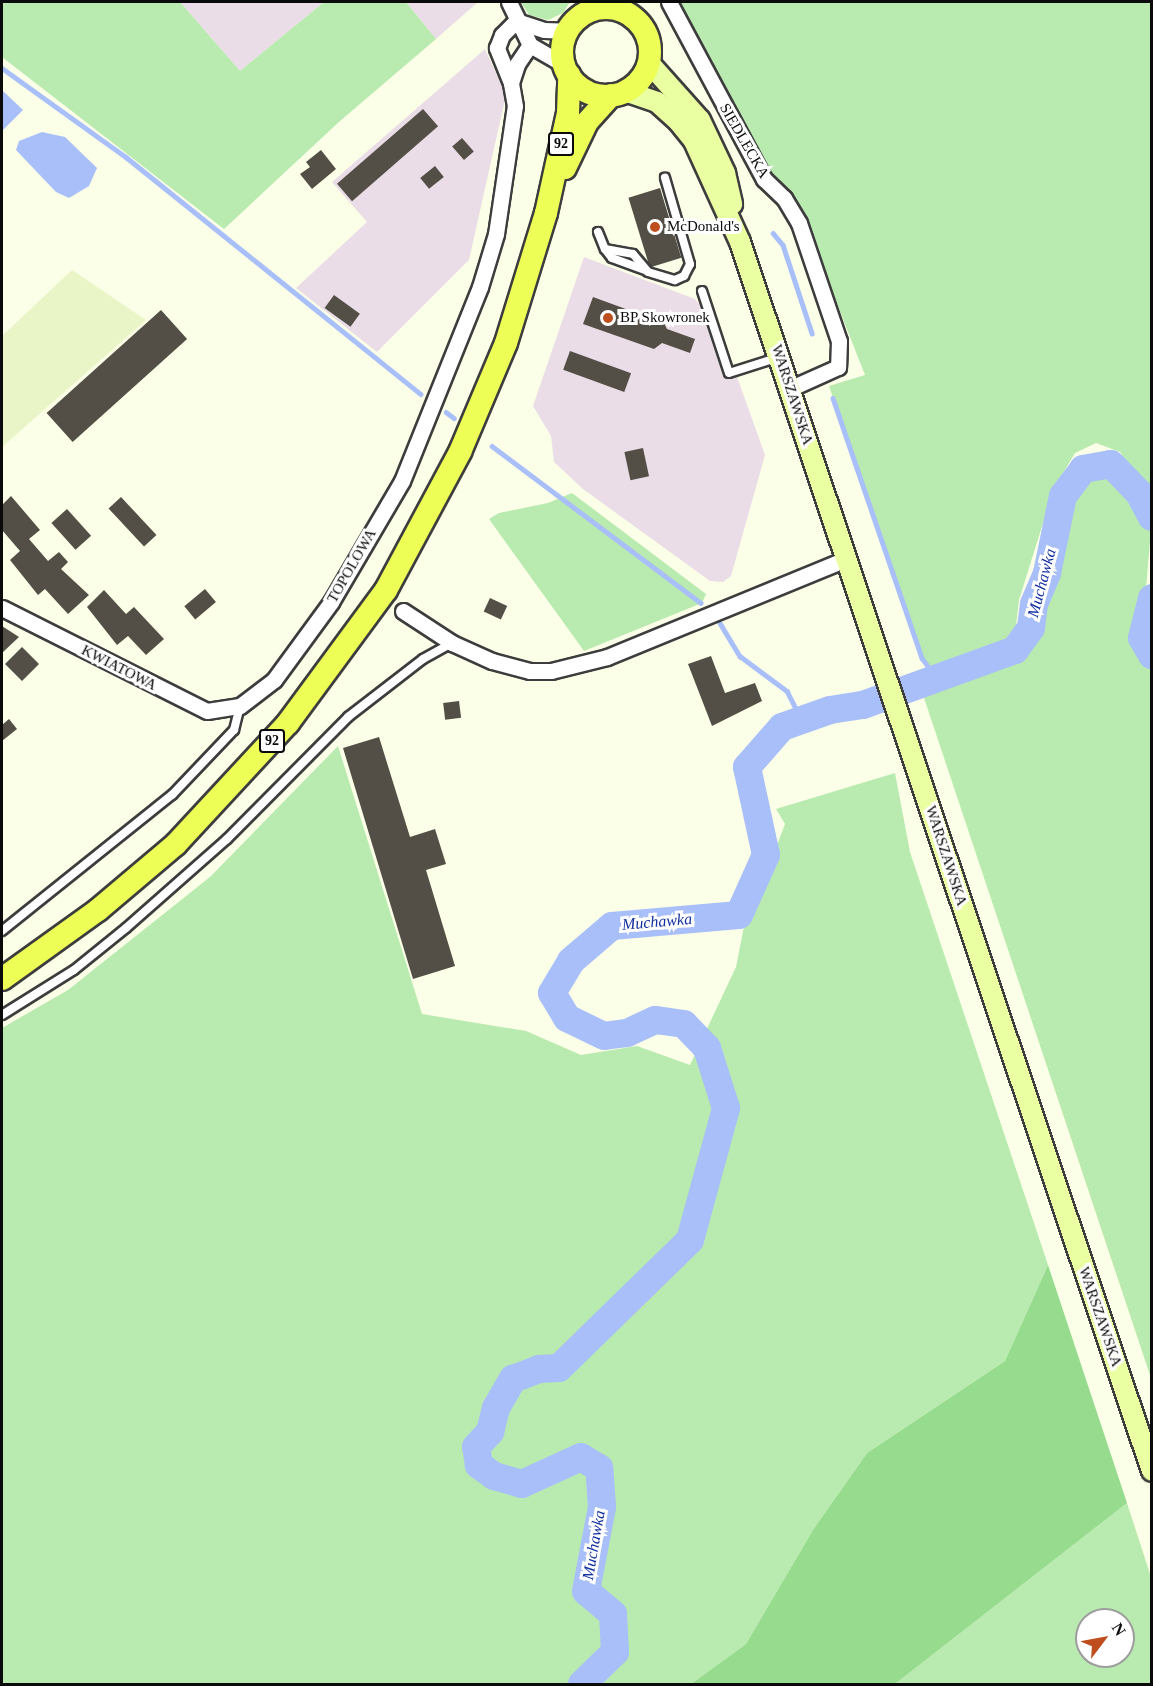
<!DOCTYPE html>
<html>
<head>
<meta charset="utf-8">
<style>
	body { margin:0 }
	#map { position:relative; width:1153px; height:1686px; overflow:hidden; background:#fbffe7; font-family:"Times New Roman",serif }
	div>[style] { position:absolute }
	[style*='--x'] { left:calc(var(--x)*1px); top:calc(var(--y)*1px); width:calc(var(--w)*1px); rotate:calc(var(--a)*1deg) }
	.industrial>* { inset:0; background:#eadde7 }
	.farmland>* { inset:0; background:#e9f5c6 }
	.green>* { inset:0; background:#b9eab0 }
	.forest>* { inset:0; background:#96db8e }
	.water>* { inset:0; background:#a9bff9 }
	.stream>* { height:4.5px; margin:-2.25px; padding:0 2.25px; transform-origin:2.25px; border-radius:2.25px; background:#a9bff9 }
	.river>* { height:28px; margin:-14px; padding:0 14px; transform-origin:14px; border-radius:14px; background:#a9bff9 }
	.building>* { inset:0; background:#534f46; transform-origin:0 0 }
	.roads { filter:drop-shadow(2px 0 #3d3d3d) drop-shadow(-2px 0 #3d3d3d) drop-shadow(0 2px #3d3d3d) drop-shadow(0 -2px #3d3d3d) }
	.service>* { height:8px; margin:-4px; padding:0 4px; transform-origin:4px; border-radius:4px; background:#fff }
	.minor>* { height:15px; margin:-7.5px; padding:0 7.5px; transform-origin:7.5px; border-radius:7.5px; background:#fff }
	.secondary>* { height:20px; margin:-10px; padding:0 10px; transform-origin:10px; border-radius:10px; background:#e9ffa2 }
	.primary>* { height:22px; margin:-11px; padding:0 11px; transform-origin:11px; border-radius:11px; background:#edff57 }
	.primary>.ring { margin:-11px; padding:0; box-sizing:content-box; background:none; border:22px solid #edff57; border-radius:50% }
	.dots>* { width:16px; height:16px; translate:-50% -50%; box-sizing:border-box; border:3px solid #fff; border-radius:50% }
	span { translate:-50% -50%; white-space:nowrap; text-align:center; line-height:1.15; -webkit-text-stroke:6px #fff; paint-order:stroke }
	.shield-label span { padding:2px 4px; background:#fff; border:2px solid; border-radius:4px; -webkit-text-stroke-width:0 }
	.shield-label { font-size:14px; color:#0a0a0a; font-weight:700 }
	.street-label { font-size:15px; color:#0a0a0a }
	.poi-label { font-size:15px; color:#0a0a0a }
	.left { translate:0 -50%; text-align:left }
	.water-label { font-size:16px; color:#102e9f; font-style:italic }
	.frame { position:absolute; inset:0; border:3px solid #0a0a0a; pointer-events:none }
	.north { position:absolute; left:1075px; top:1608px; width:60px; height:60px; box-sizing:border-box; background:#fff; border:2px solid #9d9d9d; border-radius:50%; rotate:58deg; font-size:16px; font-weight:700; line-height:24px; text-align:center; color:#0a0a0a }
	.north::after { content:''; display:block; margin:auto; width:21px; height:27px; background:#be4e1d; clip-path:polygon(50% 0,100% 100%,50% 72%,0 100%) }
</style>
</head>
<body>
<div id="map">
	<div class="industrial">
		<div style="clip-path:polygon(180px 2px,324px 2px,240px 71px)"></div>
		<div style="clip-path:polygon(406px 2px,478px 2px,436px 39px)"></div>
		<div style="clip-path:polygon(485px 49px,506px 95px,469px 260px,377px 352px,296px 288px,367px 222px,332px 182px)"></div>
		<div style="clip-path:polygon(584px 257px,695px 299px,700px 305px,723px 376px,736px 374px,765px 455px,731px 576px,723px 582px,710px 581px,583px 489px,554px 462px,551px 436px,533px 406px)"></div>
	</div>
	<div class="farmland">
		<div style="clip-path:polygon(72px 270px,146px 320px,2px 447px,2px 336px)"></div>
	</div>
	<div class="green">
		<div style="clip-path:polygon(2px 2px,180px 2px,240px 71px,324px 2px,406px 2px,436px 39px,340px 121px,224px 229px,2px 57px)"></div>
		<div style="clip-path:polygon(521px 2px,570px 2px,563px 13px,548px 20px,529px 15px)"></div>
		<div style="clip-path:polygon(679px 2px,1151px 2px,1151px 498px,1120px 452px,1096px 443px,1075px 453px,1054px 488px,1019px 600px,1016px 626px,1004px 646px,935px 675px,922px 658px,829px 386px,865px 375px,797px 202px,770px 170px)"></div>
		<div style="clip-path:polygon(1106px 471px,1128px 488px,1151px 529px,1146px 589px,1135px 634px,1144px 661px,1152px 666px,1151px 1378px,923px 695px,1021px 654px,1034px 636px,1049px 596px,1073px 494px)"></div>
		<div style="clip-path:polygon(572px 493px,706px 594px,702px 603px,584px 651px,489px 519px,499px 513px,548px 503px)"></div>
		<div style="clip-path:polygon(338px 746px,422px 1014px,526px 1031px,581px 1055px,637px 1046px,690px 1065px,736px 967px,752px 886px,774px 853px,785px 824px,776px 809px,895px 773px,910px 852px,1048px 1265px,1005px 1361px,867px 1453px,813px 1530px,746px 1644px,691px 1684px,2px 1684px,2px 1028px,68px 990px,210px 877px)"></div>
		<div style="clip-path:polygon(evenodd,1127px 1503px,1151px 1577px,1151px 1684px,895px 1684px,1127px 1503px,1087px 1620px,1123px 1620px,1123px 1656px,1087px 1656px,1087px 1620px)"></div>
	</div>
	<div class="forest">
		<div style="clip-path:polygon(1048px 1265px,1127px 1503px,895px 1684px,691px 1684px,746px 1644px,813px 1530px,867px 1453px,1005px 1361px)"></div>
	</div>
	<div class="water">
		<div style="clip-path:polygon(3px 91px,23px 110px,2px 131px,2px 92px)"></div>
		<div style="clip-path:polygon(42px 132px,65px 137px,97px 168px,89px 186px,69px 198px,56px 192px,16px 150px,19px 141px)"></div>
	</div>
	<div class="stream">
		<div style="--x:2;--y:68;--w:153;--a:35.7"></div>
		<div style="--x:126;--y:157;--w:378;--a:38.8"></div>
		<div style="--x:773;--y:233;--w:16;--a:50"></div>
		<div style="--x:783;--y:245;--w:93;--a:71.8"></div>
		<div style="--x:833;--y:398;--w:275;--a:71.1"></div>
		<div style="--x:922;--y:658;--w:27;--a:54"></div>
		<div style="--x:446;--y:412;--w:10;--a:37"></div>
		<div style="--x:492;--y:446;--w:261;--a:36.9"></div>
		<div style="--x:720;--y:623;--w:39;--a:59"></div>
		<div style="--x:740;--y:656;--w:59;--a:36.7"></div>
		<div style="--x:787;--y:691;--w:33;--a:63"></div>
	</div>
	<div class="river">
		<div style="--x:1152;--y:598;--w:41;--a:104"></div>
		<div style="--x:1142;--y:638;--w:20;--a:60"></div>
		<div style="--x:582;--y:1684;--w:46;--a:-44.1"></div>
		<div style="--x:615;--y:1652;--w:38;--a:-93"></div>
		<div style="--x:613;--y:1614;--w:35;--a:-140"></div>
		<div style="--x:586;--y:1591;--w:86;--a:-79.2"></div>
		<div style="--x:602;--y:1507;--w:39;--a:-94"></div>
		<div style="--x:599;--y:1468;--w:21;--a:-149"></div>
		<div style="--x:581;--y:1457;--w:65;--a:155.4"></div>
		<div style="--x:522;--y:1484;--w:29;--a:-164"></div>
		<div style="--x:494;--y:1476;--w:19;--a:-144"></div>
		<div style="--x:479;--y:1465;--w:18;--a:-99"></div>
		<div style="--x:476;--y:1447;--w:21;--a:-47"></div>
		<div style="--x:490;--y:1432;--w:25;--a:-76"></div>
		<div style="--x:496;--y:1408;--w:34;--a:-60"></div>
		<div style="--x:513;--y:1379;--w:28;--a:-21"></div>
		<div style="--x:539;--y:1369;--w:20;--a:-3"></div>
		<div style="--x:559;--y:1368;--w:183;--a:-44.3"></div>
		<div style="--x:690;--y:1240;--w:137;--a:-74.7"></div>
		<div style="--x:726;--y:1108;--w:63;--a:-107.6"></div>
		<div style="--x:707;--y:1048;--w:33;--a:-134"></div>
		<div style="--x:684;--y:1024;--w:29;--a:-172"></div>
		<div style="--x:655;--y:1020;--w:31;--a:155"></div>
		<div style="--x:627;--y:1033;--w:23;--a:173"></div>
		<div style="--x:604;--y:1036;--w:41;--a:-154.1"></div>
		<div style="--x:567;--y:1018;--w:29;--a:-121"></div>
		<div style="--x:552;--y:993;--w:37;--a:-59"></div>
		<div style="--x:571;--y:961;--w:54;--a:-40.5"></div>
		<div style="--x:612;--y:926;--w:127;--a:-5"></div>
		<div style="--x:739;--y:915;--w:66;--a:-65.8"></div>
		<div style="--x:766;--y:855;--w:90;--a:-102.2"></div>
		<div style="--x:747;--y:767;--w:53;--a:-48.8"></div>
		<div style="--x:782;--y:727;--w:51;--a:-19.5"></div>
		<div style="--x:830;--y:710;--w:33;--a:-9"></div>
		<div style="--x:863;--y:705;--w:162;--a:-19.9"></div>
		<div style="--x:1015;--y:650;--w:27;--a:-54"></div>
		<div style="--x:1031;--y:628;--w:24;--a:-83"></div>
		<div style="--x:1034;--y:604;--w:34;--a:-67"></div>
		<div style="--x:1047;--y:573;--w:79;--a:-78.3"></div>
		<div style="--x:1063;--y:496;--w:34;--a:-53"></div>
		<div style="--x:1083;--y:469;--w:28;--a:-10"></div>
		<div style="--x:1111;--y:464;--w:40;--a:46"></div>
		<div style="--x:1139;--y:493;--w:27;--a:62"></div>
	</div>
	<div class="building">
		<div style="left:423px;top:109px;width:23px;height:114px;rotate:49deg"></div>
		<div style="left:462px;top:138px;width:18px;height:13px;rotate:49deg"></div>
		<div style="clip-path:polygon(321px 150px,336px 169px,312px 189px,300px 174px,310px 167px,306px 162px)"></div>
		<div style="left:435px;top:166px;width:14px;height:19px;rotate:51deg"></div>
		<div style="left:660px;top:188px;width:73px;height:33px;rotate:73deg"></div>
		<div style="left:334px;top:295px;width:32px;height:16px;rotate:36deg"></div>
		<div style="clip-path:polygon(593px 297px,664px 323px,667px 329px,695px 339px,690px 353px,662px 343px,654px 349px,583px 324px)"></div>
		<div style="left:161px;top:310px;width:39px;height:154px;rotate:48deg"></div>
		<div style="left:570px;top:351px;width:65px;height:20px;rotate:20deg"></div>
		<div style="left:643px;top:448px;width:29px;height:19px;rotate:78deg"></div>
		<div style="clip-path:polygon(11px 496px,40px 530px,29px 539px,48px 561px,59px 552px,68px 562px,61px 569px,89px 595px,68px 614px,45px 589px,38px 595px,10px 560px,20px 551px,2px 530px,2px 505px)"></div>
		<div style="left:121px;top:497px;width:52px;height:17px;rotate:47deg"></div>
		<div style="left:67px;top:509px;width:36px;height:21px;rotate:48deg"></div>
		<div style="left:205px;top:589px;width:17px;height:27px;rotate:50deg"></div>
		<div style="clip-path:polygon(104px 590px,126px 614px,134px 607px,164px 639px,146px 655px,128px 636px,117px 645px,87px 607px)"></div>
		<div style="left:490px;top:598px;width:19px;height:15px;rotate:25deg"></div>
		<div style="clip-path:polygon(2px 626px,19px 637px,2px 653px)"></div>
		<div style="left:22px;top:647px;width:24px;height:24px;rotate:45deg"></div>
		<div style="clip-path:polygon(711px 656px,725px 693px,755px 683px,762px 701px,712px 726px,688px 664px)"></div>
		<div style="left:459px;top:701px;width:17px;height:16px;rotate:83deg"></div>
		<div style="clip-path:polygon(9px 719px,17px 729px,2px 741px,2px 725px)"></div>
		<div style="clip-path:polygon(379px 737px,410px 837px,435px 829px,446px 864px,426px 870px,455px 966px,413px 979px,343px 748px)"></div>
	</div>
	<div class="roads">
		<div class="service">
			<div style="--x:598;--y:232;--w:18;--a:68"></div>
			<div style="--x:605;--y:249;--w:28;--a:10"></div>
			<div style="--x:633;--y:254;--w:23;--a:50"></div>
			<div style="--x:648;--y:272;--w:28;--a:17"></div>
			<div style="--x:675;--y:280;--w:10;--a:-24"></div>
			<div style="--x:684;--y:276;--w:13;--a:-63"></div>
			<div style="--x:690;--y:264;--w:90;--a:-106.2"></div>
			<div style="--x:605;--y:249;--w:11;--a:52"></div>
			<div style="--x:612;--y:258;--w:35;--a:20"></div>
			<div style="--x:702;--y:291;--w:86;--a:71.8"></div>
			<div style="--x:729;--y:373;--w:52;--a:-17.7"></div>
			<div style="--x:2;--y:931;--w:218;--a:-38.7"></div>
			<div style="--x:172;--y:795;--w:90;--a:-46.4"></div>
			<div style="--x:234;--y:730;--w:25;--a:-76"></div>
			<div style="--x:2;--y:1015;--w:85;--a:-32"></div>
			<div style="--x:74;--y:970;--w:67;--a:-38.9"></div>
			<div style="--x:126;--y:928;--w:135;--a:-41.4"></div>
			<div style="--x:227;--y:839;--w:172;--a:-45.2"></div>
			<div style="--x:348;--y:717;--w:95;--a:-37.7"></div>
			<div style="--x:423;--y:659;--w:33;--a:-29"></div>
		</div>
		<div class="minor">
			<div style="--x:509;--y:2;--w:48;--a:64"></div>
			<div style="--x:530;--y:45;--w:39;--a:30"></div>
			<div style="--x:669;--y:2;--w:201;--a:61.8"></div>
			<div style="--x:764;--y:179;--w:28;--a:44"></div>
			<div style="--x:784;--y:198;--w:29;--a:59"></div>
			<div style="--x:799;--y:223;--w:125;--a:71.3"></div>
			<div style="--x:839;--y:341;--w:26;--a:92"></div>
			<div style="--x:838;--y:367;--w:51;--a:155.9"></div>
			<div style="--x:516;--y:21;--w:29;--a:18"></div>
			<div style="--x:544;--y:30;--w:23;--a:2"></div>
			<div style="--x:511;--y:83;--w:20;--a:-72"></div>
			<div style="--x:517;--y:64;--w:23;--a:-56"></div>
			<div style="--x:2;--y:608;--w:229;--a:26.7"></div>
			<div style="--x:207;--y:711;--w:33;--a:-9"></div>
			<div style="--x:240;--y:706;--w:43;--a:-37.4"></div>
			<div style="--x:274;--y:680;--w:97;--a:-53.8"></div>
			<div style="--x:331;--y:602;--w:140;--a:-59.6"></div>
			<div style="--x:402;--y:481;--w:209;--a:-68.1"></div>
			<div style="--x:480;--y:287;--w:55;--a:-73.2"></div>
			<div style="--x:496;--y:234;--w:129;--a:-81.6"></div>
			<div style="--x:515;--y:106;--w:23;--a:-100"></div>
			<div style="--x:511;--y:83;--w:38;--a:-112"></div>
			<div style="--x:497;--y:48;--w:14;--a:-69"></div>
			<div style="--x:502;--y:35;--w:20;--a:-45"></div>
			<div style="--x:403;--y:611;--w:59;--a:33.1"></div>
			<div style="--x:452;--y:643;--w:44;--a:24.2"></div>
			<div style="--x:492;--y:661;--w:39;--a:15"></div>
			<div style="--x:530;--y:671;--w:21;--a:0"></div>
			<div style="--x:551;--y:671;--w:58;--a:-14"></div>
			<div style="--x:607;--y:657;--w:258;--a:-22.3"></div>
		</div>
		<div class="secondary">
			<div style="--x:649;--y:63;--w:76;--a:48.2"></div>
			<div style="--x:700;--y:120;--w:59;--a:64.7"></div>
			<div style="--x:725;--y:173;--w:32;--a:77"></div>
			<div style="--x:625;--y:91;--w:34;--a:19"></div>
			<div style="--x:657;--y:102;--w:28;--a:42"></div>
			<div style="--x:678;--y:121;--w:26;--a:51"></div>
			<div style="--x:694;--y:141;--w:111;--a:65.5"></div>
			<div style="--x:740;--y:242;--w:1296;--a:71.47"></div>
		</div>
		<div class="primary">
			<div class="ring" style="left:562px;top:8px;width:66px;height:66px"></div>
			<div style="--x:565;--y:168;--w:51;--a:-64.4"></div>
			<div style="--x:587;--y:122;--w:36;--a:-48"></div>
			<div style="--x:2;--y:979;--w:118;--a:-35.7"></div>
			<div style="--x:98;--y:910;--w:102;--a:-40.2"></div>
			<div style="--x:176;--y:844;--w:165;--a:-47.2"></div>
			<div style="--x:288;--y:723;--w:165;--a:-53.6"></div>
			<div style="--x:386;--y:590;--w:157;--a:-61.8"></div>
			<div style="--x:460;--y:452;--w:118;--a:-67.1"></div>
			<div style="--x:506;--y:343;--w:136;--a:-72.9"></div>
			<div style="--x:546;--y:213;--w:102;--a:-77.6"></div>
			<div style="--x:568;--y:113;--w:38;--a:-88"></div>
		</div>
	</div>
	<div class="dots">
		<div style="left:655px;top:227px;background:#be4e1d"></div>
		<div style="left:608px;top:318px;background:#be4e1d"></div>
	</div>
	<div class="shield-label">
		<span style="left:561px;top:144px">92</span>
		<span style="left:272px;top:741px">92</span>
	</div>
	<div class="street-label">
		<span style="left:744px;top:141px;rotate:60deg">SIEDLECKA</span>
		<span style="left:792px;top:395px;rotate:72deg">WARSZAWSKA</span>
		<span style="left:352px;top:566px;rotate:-60deg">TOPOLOWA</span>
		<span style="left:119px;top:668px;rotate:27deg">KWIATOWA</span>
		<span style="left:946px;top:856px;rotate:72deg">WARSZAWSKA</span>
		<span style="left:1100px;top:1317px;rotate:71deg">WARSZAWSKA</span>
	</div>
	<div class="poi-label">
		<span class="left" style="left:667px;top:227px">McDonald's</span>
		<span class="left" style="left:620px;top:318px">BP Skowronek</span>
	</div>
	<div class="water-label">
		<span style="left:1042px;top:583px;rotate:-75deg">Muchawka</span>
		<span style="left:657px;top:922px;rotate:-5deg">Muchawka</span>
		<span style="left:594px;top:1545px;rotate:-80deg">Muchawka</span>
	</div>
	<div class="frame"></div>
	<div class="north">N</div>
</div>
</body>
</html>
